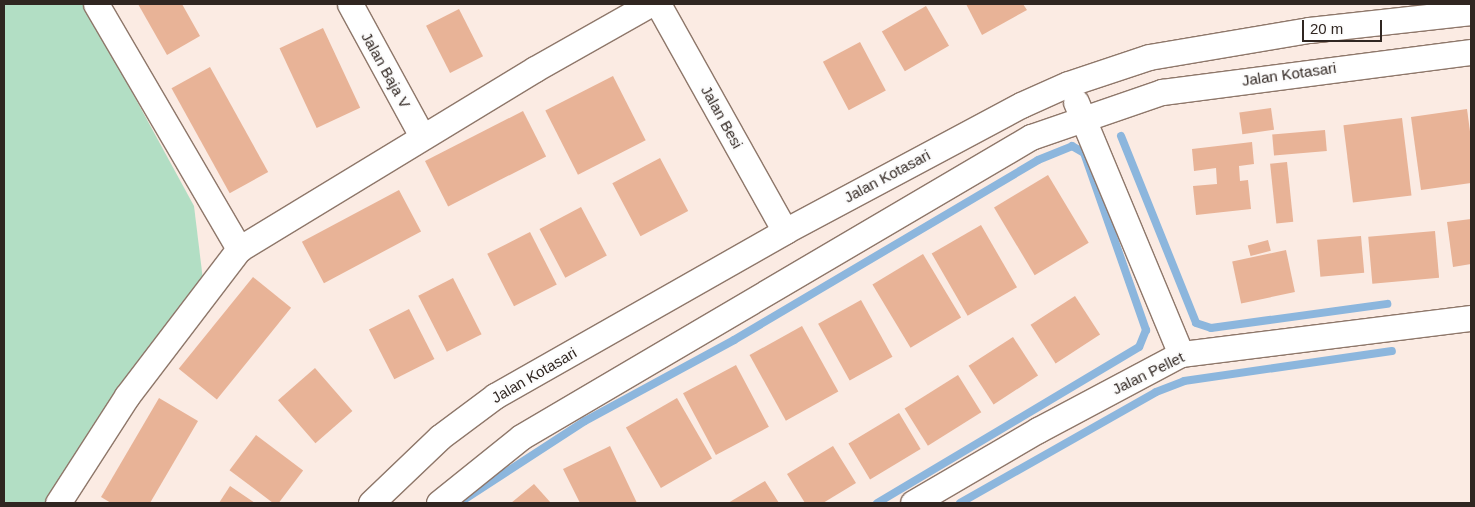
<!DOCTYPE html>
<html>
<head>
<meta charset="utf-8">
<style>
	body { margin:0 }
	#map { position:relative; width:1475px; height:507px; overflow:hidden; background:#fbebe3; font-family:Arial,sans-serif }
	div>[style] { position:absolute }
	[style*='--x'] { left:calc(var(--x)*1px); top:calc(var(--y)*1px); width:calc(var(--w)*1px); rotate:calc(var(--a)*1deg) }
	.green>* { inset:0; background:#b2dec4 }
	.stream>* { height:8px; margin:-4px; padding:0 4px; transform-origin:4px; border-radius:4px; background:#8cb6dd }
	.building>* { inset:0; background:#e8b397; transform-origin:0 0 }
	.roads { filter:drop-shadow(1px 0 #8e776a) drop-shadow(-1px 0 #8e776a) drop-shadow(0 1px #8e776a) drop-shadow(0 -1px #8e776a) }
	.minor>* { height:25px; margin:-12.5px; padding:0 12.5px; transform-origin:12.5px; border-radius:12.5px; background:#fff }
	span { translate:-50% -50%; white-space:nowrap; text-align:center; line-height:1.15; -webkit-text-stroke:4.5px #fcfcfc; paint-order:stroke }
	.street-label { font-size:15px; color:#302621 }
	.frame { position:absolute; inset:0; border:5px solid #302621; pointer-events:none }
	.scale { position:absolute; left:1302px; top:20px; width:80px; height:22px; box-sizing:border-box; border:2px solid #302621; border-top:0; padding-left:6px; font-size:15px; line-height:18px; white-space:nowrap; color:#302621; -webkit-text-stroke:4px #fcfcfc; paint-order:stroke }
</style>
</head>
<body>
<div id="map">
	<div class="green">
		<div style="clip-path:polygon(4px 4px,84px 4px,194px 206px,203px 280px,63px 503px,4px 503px)"></div>
	</div>
	<div class="stream">
		<div style="--x:1121;--y:136;--w:201;--a:68.1"></div>
		<div style="--x:1196;--y:323;--w:16;--a:18"></div>
		<div style="--x:1211;--y:328;--w:178;--a:-7.8"></div>
		<div style="--x:459;--y:503;--w:150;--a:-33.1"></div>
		<div style="--x:585;--y:421;--w:170;--a:-28.5"></div>
		<div style="--x:734;--y:340;--w:353;--a:-30.6"></div>
		<div style="--x:1038;--y:160;--w:37;--a:-22"></div>
		<div style="--x:1072;--y:146;--w:14;--a:30"></div>
		<div style="--x:1084;--y:153;--w:188;--a:70.7"></div>
		<div style="--x:1146;--y:330;--w:18;--a:112"></div>
		<div style="--x:1139;--y:347;--w:305;--a:149.2"></div>
		<div style="--x:960;--y:503;--w:225;--a:-29.5"></div>
		<div style="--x:1156;--y:392;--w:30;--a:-21"></div>
		<div style="--x:1184;--y:381;--w:210;--a:-8.2"></div>
	</div>
	<div class="building">
		<div style="clip-path:polygon(138px 4px,182px 4px,200px 36px,167px 55px)"></div>
		<div style="clip-path:polygon(966px 4px,1023px 4px,1027px 10px,982px 35px)"></div>
		<div style="left:926px;top:6px;width:46px;height:51px;rotate:60deg"></div>
		<div style="left:459px;top:9px;width:53px;height:37px;rotate:63deg"></div>
		<div style="left:323px;top:28px;width:88px;height:48px;rotate:65deg"></div>
		<div style="left:860px;top:42px;width:55px;height:42px;rotate:62deg"></div>
		<div style="left:210px;top:67px;width:120px;height:44px;rotate:61deg"></div>
		<div style="left:613px;top:76px;width:72px;height:76px;rotate:63deg"></div>
		<div style="left:1271px;top:108px;width:22px;height:32px;rotate:82deg"></div>
		<div style="clip-path:polygon(1467px 109px,1471px 139px,1471px 183px,1421px 190px,1411px 117px)"></div>
		<div style="left:523px;top:111px;width:51px;height:110px;rotate:63deg"></div>
		<div style="left:1402px;top:118px;width:78px;height:59px;rotate:83deg"></div>
		<div style="left:1325px;top:130px;width:21px;height:53px;rotate:85deg"></div>
		<div style="clip-path:polygon(1252px 142px,1254px 164px,1239px 166px,1240px 181px,1248px 180px,1251px 209px,1196px 215px,1193px 186px,1217px 184px,1216px 168px,1194px 171px,1192px 149px)"></div>
		<div style="left:660px;top:158px;width:60px;height:54px;rotate:62deg"></div>
		<div style="left:1287px;top:162px;width:60px;height:17px;rotate:84deg"></div>
		<div style="left:1048px;top:175px;width:79px;height:63px;rotate:59deg"></div>
		<div style="left:399px;top:190px;width:47px;height:110px;rotate:62deg"></div>
		<div style="left:581px;top:207px;width:55px;height:47px;rotate:62deg"></div>
		<div style="clip-path:polygon(1471px 219px,1471px 264px,1453px 267px,1447px 222px)"></div>
		<div style="left:981px;top:225px;width:72px;height:57px;rotate:60deg"></div>
		<div style="left:1435px;top:231px;width:47px;height:67px;rotate:85deg"></div>
		<div style="left:530px;top:232px;width:59px;height:48px;rotate:63deg"></div>
		<div style="left:1361px;top:236px;width:37px;height:44px;rotate:85deg"></div>
		<div style="left:1268px;top:240px;width:11px;height:21px;rotate:75deg"></div>
		<div style="left:1286px;top:250px;width:43px;height:55px;rotate:78deg"></div>
		<div style="left:923px;top:254px;width:74px;height:59px;rotate:59deg"></div>
		<div style="left:253px;top:277px;width:49px;height:118px;rotate:39deg"></div>
		<div style="left:453px;top:278px;width:63px;height:39px;rotate:63deg"></div>
		<div style="left:1075px;top:296px;width:46px;height:53px;rotate:57deg"></div>
		<div style="left:861px;top:300px;width:65px;height:49px;rotate:61deg"></div>
		<div style="left:409px;top:309px;width:56px;height:45px;rotate:63deg"></div>
		<div style="left:802px;top:326px;width:75px;height:60px;rotate:61deg"></div>
		<div style="left:1013px;top:337px;width:46px;height:53px;rotate:57deg"></div>
		<div style="left:736px;top:365px;width:70px;height:60px;rotate:62deg"></div>
		<div style="left:315px;top:368px;width:57px;height:49px;rotate:49deg"></div>
		<div style="left:958px;top:375px;width:44px;height:63px;rotate:58deg"></div>
		<div style="clip-path:polygon(159px 398px,198px 421px,150px 503px,111px 503px,101px 497px)"></div>
		<div style="left:677px;top:398px;width:70px;height:59px;rotate:60deg"></div>
		<div style="left:899px;top:413px;width:42px;height:59px;rotate:59deg"></div>
		<div style="left:256px;top:435px;width:59px;height:44px;rotate:37deg"></div>
		<div style="clip-path:polygon(610px 446px,637px 503px,580px 503px,563px 469px)"></div>
		<div style="clip-path:polygon(833px 446px,856px 483px,823px 503px,805px 503px,787px 474px)"></div>
		<div style="clip-path:polygon(765px 481px,779px 503px,728px 503px)"></div>
		<div style="clip-path:polygon(534px 484px,551px 503px,511px 503px)"></div>
		<div style="clip-path:polygon(230px 486px,255px 503px,219px 503px)"></div>
	</div>
	<div class="roads">
		<div class="minor">
			<div style="--x:96;--y:4;--w:284;--a:59.7"></div>
			<div style="--x:350;--y:4;--w:150;--a:61.4"></div>
			<div style="--x:658;--y:4;--w:260;--a:60.8"></div>
			<div style="--x:1076;--y:102;--w:273;--a:67.4"></div>
			<div style="--x:58;--y:503;--w:127;--a:-57.2"></div>
			<div style="--x:127;--y:396;--w:185;--a:-52.7"></div>
			<div style="--x:239;--y:249;--w:346;--a:-31.3"></div>
			<div style="--x:535;--y:69;--w:132;--a:-29.5"></div>
			<div style="--x:371;--y:503;--w:95;--a:-43.7"></div>
			<div style="--x:440;--y:437;--w:69;--a:-36.7"></div>
			<div style="--x:495;--y:396;--w:334;--a:-29.6"></div>
			<div style="--x:785;--y:231;--w:268;--a:-28.1"></div>
			<div style="--x:1021;--y:105;--w:51;--a:-24.1"></div>
			<div style="--x:1068;--y:84;--w:85;--a:-18.4"></div>
			<div style="--x:1149;--y:57;--w:162;--a:-9.6"></div>
			<div style="--x:1309;--y:30;--w:163;--a:-6.3"></div>
			<div style="--x:439;--y:503;--w:105;--a:-38.8"></div>
			<div style="--x:521;--y:437;--w:592;--a:-30.47"></div>
			<div style="--x:1031;--y:137;--w:139;--a:-19"></div>
			<div style="--x:1162;--y:92;--w:312;--a:-7.4"></div>
			<div style="--x:913;--y:503;--w:145;--a:-30.3"></div>
			<div style="--x:1038;--y:430;--w:162;--a:-28"></div>
			<div style="--x:1181;--y:354;--w:292;--a:-7.1"></div>
		</div>
	</div>
	<div class="street-label">
		<span style="left:386px;top:70px;rotate:61deg">Jalan Baja V</span>
		<span style="left:1289px;top:74px;rotate:-8deg">Jalan Kotasari</span>
		<span style="left:722px;top:117px;rotate:61deg">Jalan Besi</span>
		<span style="left:887px;top:176px;rotate:-28deg">Jalan Kotasari</span>
		<span style="left:1148px;top:373px;rotate:-26deg">Jalan Pellet</span>
		<span style="left:534px;top:375px;rotate:-30deg">Jalan Kotasari</span>
	</div>
	<div class="frame"></div>
	<div class="scale">20 m</div>
</div>
</body>
</html>
